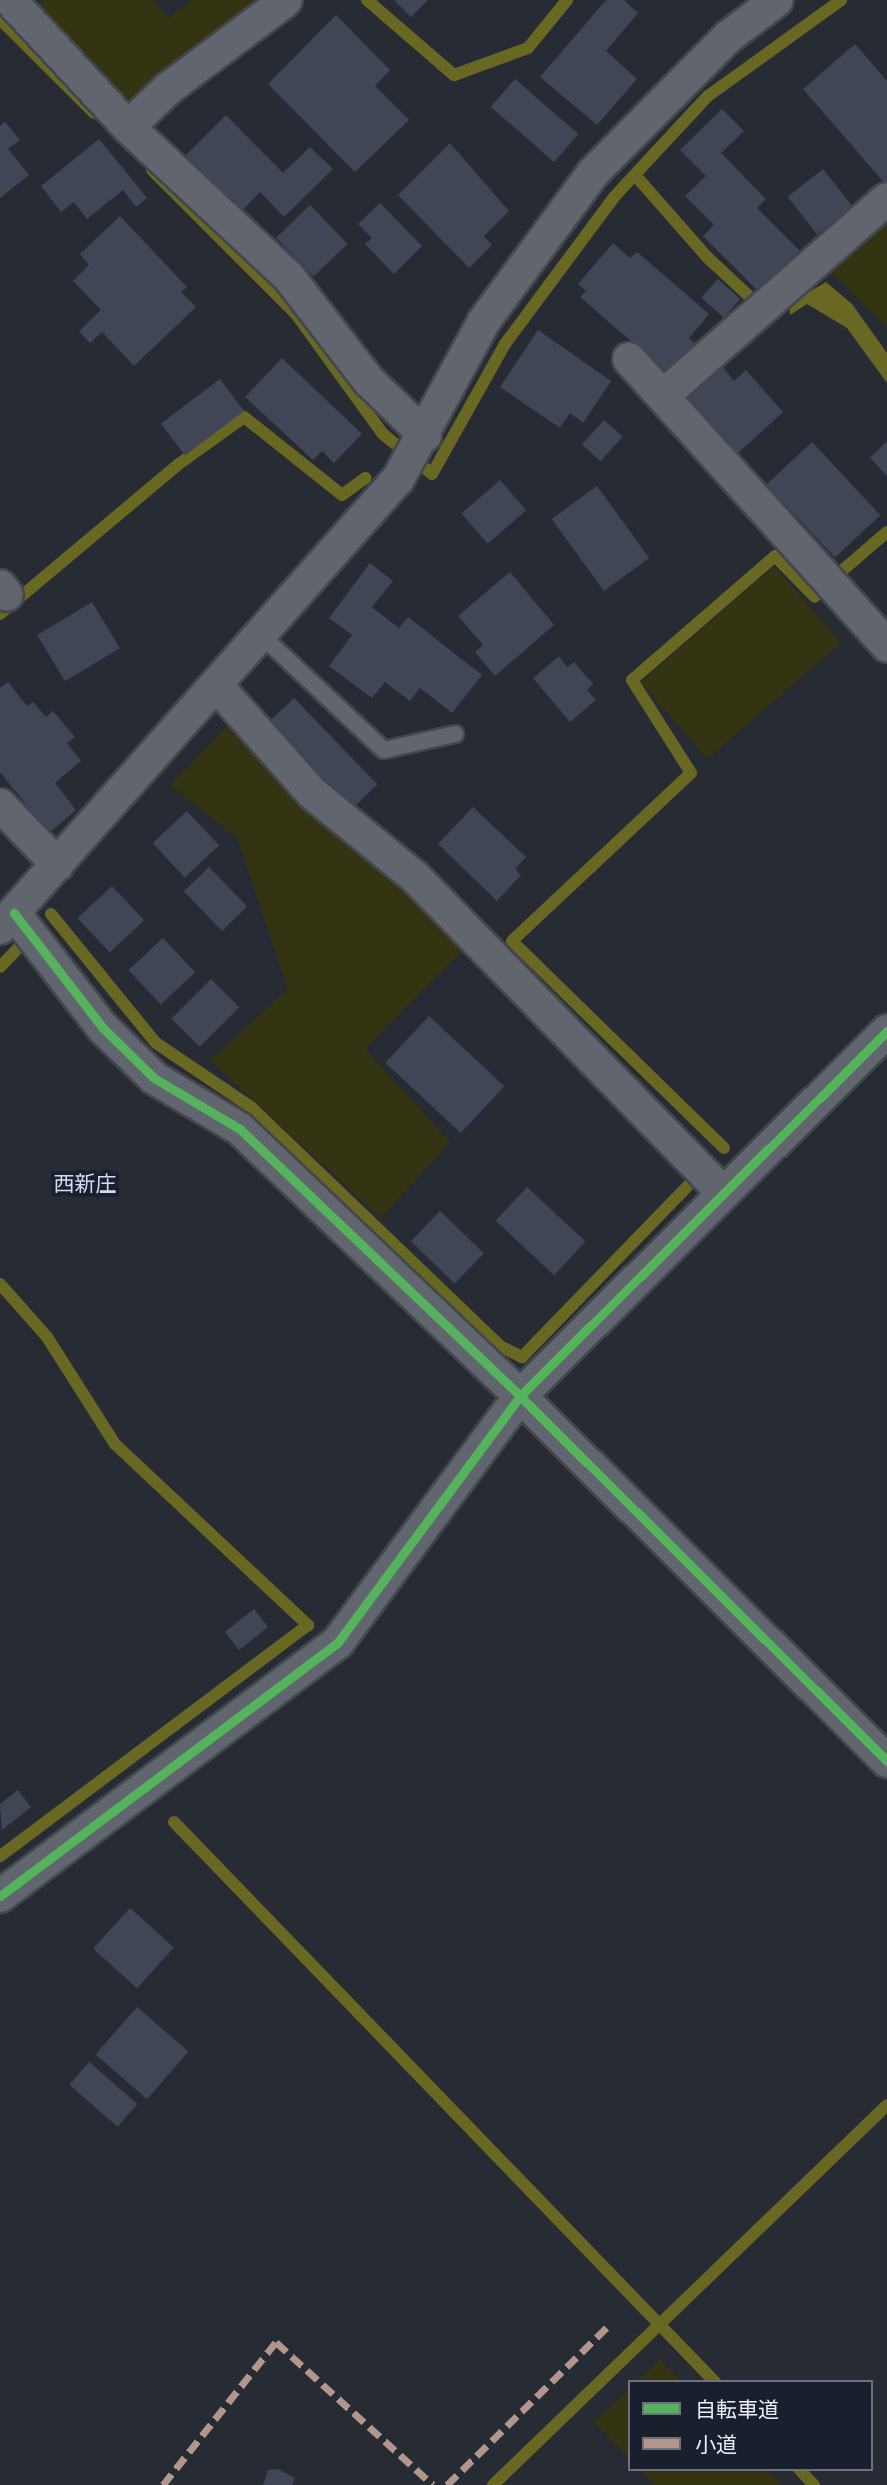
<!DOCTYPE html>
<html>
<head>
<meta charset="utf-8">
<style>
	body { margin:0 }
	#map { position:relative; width:887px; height:2485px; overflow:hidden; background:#272b33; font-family:"DM Sans","Noto Sans JP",sans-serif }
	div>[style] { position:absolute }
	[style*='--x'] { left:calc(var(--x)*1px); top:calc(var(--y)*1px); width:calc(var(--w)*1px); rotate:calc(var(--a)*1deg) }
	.green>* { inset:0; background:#343413; transform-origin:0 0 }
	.water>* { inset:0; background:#696823 }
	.stream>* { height:12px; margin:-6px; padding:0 6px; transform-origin:6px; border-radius:6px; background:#696823 }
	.building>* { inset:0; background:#404655; transform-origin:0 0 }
	.roads { filter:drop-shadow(2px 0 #43474e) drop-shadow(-2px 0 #43474e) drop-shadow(0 2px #43474e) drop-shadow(0 -2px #43474e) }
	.lane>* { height:16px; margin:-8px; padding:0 8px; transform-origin:8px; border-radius:8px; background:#61666e }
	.street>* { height:32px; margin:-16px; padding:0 16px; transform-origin:16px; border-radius:16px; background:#61666e }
	.quiet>* { height:7px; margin-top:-3.5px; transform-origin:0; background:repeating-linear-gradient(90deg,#b2968c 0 14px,transparent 0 21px) }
	.cycleway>* { height:9px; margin:-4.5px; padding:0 4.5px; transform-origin:4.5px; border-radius:4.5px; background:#56b35d }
	span { translate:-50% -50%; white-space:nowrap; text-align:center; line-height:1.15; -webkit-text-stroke:7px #191f2d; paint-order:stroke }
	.neighbourhood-label { font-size:21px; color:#d3dcf0 }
	.legend { position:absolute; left:628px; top:2380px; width:245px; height:91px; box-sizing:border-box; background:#191f2d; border:2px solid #6d727f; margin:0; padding:9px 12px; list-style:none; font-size:21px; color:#eaeff9 }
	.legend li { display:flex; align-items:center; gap:14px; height:35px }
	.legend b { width:35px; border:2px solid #6d727f }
</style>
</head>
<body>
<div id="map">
	<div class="green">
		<div style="clip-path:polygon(44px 0,152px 0,169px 18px,191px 0,255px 0,123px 104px,33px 11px)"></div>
		<div style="clip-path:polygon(887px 215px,887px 327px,825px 266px)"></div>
		<div style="left:774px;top:566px;width:102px;height:177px;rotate:49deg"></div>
		<div style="clip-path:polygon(232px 721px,462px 951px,365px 1049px,450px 1142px,381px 1218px,210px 1060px,288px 989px,238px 839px,170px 785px)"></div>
		<div style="clip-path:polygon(660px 2359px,682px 2382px,636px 2382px)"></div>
		<div style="clip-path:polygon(630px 2388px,630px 2460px,594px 2422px)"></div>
		<div style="clip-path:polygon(639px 2469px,766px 2469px,781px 2485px,654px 2485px)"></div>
	</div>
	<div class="water">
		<div style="clip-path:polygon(826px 282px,852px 304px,887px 353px,887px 383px,847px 328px,807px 304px,790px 315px,790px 303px)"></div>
	</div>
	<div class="stream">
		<div style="--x:367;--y:0;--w:115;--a:40.8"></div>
		<div style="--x:454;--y:75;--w:79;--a:-20"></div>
		<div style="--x:528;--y:48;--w:62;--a:-50.9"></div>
		<div style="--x:0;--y:19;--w:133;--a:45"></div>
		<div style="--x:152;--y:170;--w:204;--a:45"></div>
		<div style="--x:296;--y:314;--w:148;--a:54.1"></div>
		<div style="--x:383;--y:434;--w:63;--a:39.2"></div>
		<div style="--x:432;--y:474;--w:149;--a:-60.7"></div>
		<div style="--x:505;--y:344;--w:183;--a:-53.4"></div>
		<div style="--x:614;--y:197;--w:138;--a:-47.1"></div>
		<div style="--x:708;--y:96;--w:164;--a:-35.8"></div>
		<div style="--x:635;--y:175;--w:109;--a:48.7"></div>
		<div style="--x:707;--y:257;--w:57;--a:42.9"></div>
		<div style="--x:844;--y:569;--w:57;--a:-40.7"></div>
		<div style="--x:0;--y:614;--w:234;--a:-40"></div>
		<div style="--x:179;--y:464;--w:80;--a:-35.9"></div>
		<div style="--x:244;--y:417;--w:125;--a:38.5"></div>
		<div style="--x:342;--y:495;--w:29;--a:-36"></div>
		<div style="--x:51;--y:914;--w:166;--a:50.9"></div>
		<div style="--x:156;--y:1043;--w:115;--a:34"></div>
		<div style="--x:251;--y:1107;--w:345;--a:43.8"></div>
		<div style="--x:500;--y:1346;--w:25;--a:27"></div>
		<div style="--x:522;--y:1357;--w:238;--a:-45.9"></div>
		<div style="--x:0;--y:967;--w:29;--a:-46"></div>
		<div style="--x:724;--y:1148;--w:296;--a:-135.7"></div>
		<div style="--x:512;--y:941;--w:245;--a:-43.2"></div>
		<div style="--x:691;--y:773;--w:110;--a:-122.4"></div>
		<div style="--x:632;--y:680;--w:189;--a:-40.9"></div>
		<div style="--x:775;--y:556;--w:57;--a:45.7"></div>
		<div style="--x:0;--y:1284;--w:71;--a:48.4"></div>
		<div style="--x:47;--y:1337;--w:127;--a:57.6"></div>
		<div style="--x:115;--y:1444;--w:265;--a:43.2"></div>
		<div style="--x:308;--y:1625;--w:385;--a:143.1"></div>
		<div style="--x:174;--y:1822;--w:779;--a:45.99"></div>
		<div style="--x:799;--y:2469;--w:22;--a:47"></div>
		<div style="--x:493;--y:2485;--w:547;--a:-43.96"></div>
	</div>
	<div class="building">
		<div style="clip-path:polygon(394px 0,428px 0,411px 17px)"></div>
		<div style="clip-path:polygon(606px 0,624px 0,638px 13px,606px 51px,637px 79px,597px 125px,540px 77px)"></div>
		<div style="clip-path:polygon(336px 15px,390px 70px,375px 86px,409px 120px,355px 172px,268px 84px)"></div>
		<div style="clip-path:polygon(855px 44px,887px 81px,887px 186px,803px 89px)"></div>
		<div style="left:515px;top:79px;width:84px;height:37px;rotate:41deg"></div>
		<div style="clip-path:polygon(722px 109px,744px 131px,721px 153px,766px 199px,757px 208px,803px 254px,762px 295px,703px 236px,714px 225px,685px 196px,706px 176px,680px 150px)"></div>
		<div style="clip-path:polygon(226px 115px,283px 173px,310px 147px,333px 169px,284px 217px,260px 192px,242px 211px,186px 155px)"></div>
		<div style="clip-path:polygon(5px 122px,20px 140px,8px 149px,29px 175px,0 198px,0 126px)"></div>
		<div style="clip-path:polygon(99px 139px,147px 198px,136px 207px,123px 190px,87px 219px,74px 202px,61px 212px,41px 186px)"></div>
		<div style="clip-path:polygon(450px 143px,509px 211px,484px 236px,492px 245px,469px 268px,398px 195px)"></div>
		<div style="left:823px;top:169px;width:48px;height:45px;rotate:52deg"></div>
		<div style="clip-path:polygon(380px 203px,422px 246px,394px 274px,365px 244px,372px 238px,358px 224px)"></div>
		<div style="left:310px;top:205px;width:54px;height:47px;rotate:46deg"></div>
		<div style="clip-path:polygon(120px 216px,187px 287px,181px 292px,196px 307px,134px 366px,102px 332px,90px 343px,79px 331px,101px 310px,73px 281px,89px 265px,80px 254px)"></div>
		<div style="clip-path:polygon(613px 243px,630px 258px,637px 252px,709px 314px,689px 338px,695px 344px,669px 374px,580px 297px,586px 291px,578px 284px)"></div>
		<div style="left:718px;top:279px;width:30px;height:25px;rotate:42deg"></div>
		<div style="clip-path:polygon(538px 330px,611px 381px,583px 423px,570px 413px,560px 428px,500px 387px)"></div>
		<div style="clip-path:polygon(282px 358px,362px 434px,334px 463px,322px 451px,313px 460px,245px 397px)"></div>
		<div style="clip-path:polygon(723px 367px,734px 381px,746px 370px,783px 412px,738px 453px,688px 397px)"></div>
		<div style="left:220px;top:379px;width:40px;height:74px;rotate:53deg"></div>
		<div style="left:604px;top:420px;width:25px;height:33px;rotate:42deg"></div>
		<div style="clip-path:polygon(887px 441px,887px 476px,870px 458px)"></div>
		<div style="left:812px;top:442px;width:100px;height:62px;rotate:47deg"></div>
		<div style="left:500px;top:480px;width:40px;height:51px;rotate:49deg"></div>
		<div style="left:597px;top:486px;width:89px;height:56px;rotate:54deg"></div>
		<div style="clip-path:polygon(370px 563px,393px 581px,372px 607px,399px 628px,408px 617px,482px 675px,452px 713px,420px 688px,410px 701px,385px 682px,372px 698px,329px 666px,352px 635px,329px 618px)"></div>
		<div style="clip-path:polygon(510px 572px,554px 625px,495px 676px,475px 652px,483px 645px,458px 616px)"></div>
		<div style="left:92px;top:602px;width:54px;height:64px;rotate:59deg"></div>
		<div style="clip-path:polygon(559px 656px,567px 667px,574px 662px,593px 684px,587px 690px,596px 700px,570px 722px,533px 678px)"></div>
		<div style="clip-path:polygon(8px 682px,27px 706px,33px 702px,46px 717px,53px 711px,75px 737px,67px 743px,81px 761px,55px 783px,76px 810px,49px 833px,0 772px,0 688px)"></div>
		<div style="left:294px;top:698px;width:120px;height:39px;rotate:46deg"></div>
		<div style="clip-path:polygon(473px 807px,526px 857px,515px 869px,521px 875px,497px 901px,438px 844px)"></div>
		<div style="left:187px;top:811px;width:47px;height:47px;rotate:47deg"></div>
		<div style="left:209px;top:867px;width:55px;height:35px;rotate:46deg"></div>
		<div style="left:112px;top:886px;width:47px;height:47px;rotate:47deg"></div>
		<div style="left:163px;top:938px;width:47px;height:47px;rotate:47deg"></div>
		<div style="left:211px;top:979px;width:40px;height:56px;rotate:45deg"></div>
		<div style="left:429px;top:1016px;width:103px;height:64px;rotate:43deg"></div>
		<div style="left:527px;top:1187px;width:80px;height:46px;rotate:43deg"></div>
		<div style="left:440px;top:1211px;width:61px;height:42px;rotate:44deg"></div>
		<div style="left:254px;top:1609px;width:23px;height:37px;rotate:52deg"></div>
		<div style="clip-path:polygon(18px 1790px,31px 1807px,2px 1830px,0 1804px)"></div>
		<div style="left:130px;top:1908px;width:59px;height:55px;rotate:42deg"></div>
		<div style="left:137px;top:2007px;width:68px;height:63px;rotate:41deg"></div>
		<div style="left:89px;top:2062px;width:64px;height:30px;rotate:41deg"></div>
		<div style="clip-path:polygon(278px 2469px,295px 2478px,292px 2485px,263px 2485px,268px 2470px)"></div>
	</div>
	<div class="roads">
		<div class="lane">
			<div style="--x:261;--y:635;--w:168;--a:43.1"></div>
			<div style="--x:384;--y:750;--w:73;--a:-12.7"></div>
		</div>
		<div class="street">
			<div style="--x:10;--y:0;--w:173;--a:47.1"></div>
			<div style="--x:128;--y:127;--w:219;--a:43"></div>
			<div style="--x:288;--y:276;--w:133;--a:52.4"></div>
			<div style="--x:369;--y:381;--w:78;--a:44"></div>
			<div style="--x:128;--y:127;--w:57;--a:-43.6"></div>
			<div style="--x:169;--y:88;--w:146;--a:-36.9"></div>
			<div style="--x:629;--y:359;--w:386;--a:48"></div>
			<div style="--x:665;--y:394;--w:295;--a:-41.3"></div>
			<div style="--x:0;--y:586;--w:11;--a:52"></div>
			<div style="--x:217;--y:686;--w:143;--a:48.4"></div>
			<div style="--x:312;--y:793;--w:133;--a:39.2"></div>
			<div style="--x:415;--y:877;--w:440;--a:45.7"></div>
			<div style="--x:0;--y:805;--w:83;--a:46"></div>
			<div style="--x:14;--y:913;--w:145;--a:52.3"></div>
			<div style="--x:103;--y:1028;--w:71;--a:44.4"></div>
			<div style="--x:154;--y:1078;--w:100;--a:30.7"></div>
			<div style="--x:240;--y:1129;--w:387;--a:43.6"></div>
			<div style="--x:520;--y:1396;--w:518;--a:44.84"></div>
			<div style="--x:0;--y:928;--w:600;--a:-48.45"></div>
			<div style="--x:398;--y:479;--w:180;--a:-61.4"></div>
			<div style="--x:484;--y:321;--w:184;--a:-53.6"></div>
			<div style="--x:593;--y:173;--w:192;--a:-45.2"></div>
			<div style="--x:728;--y:37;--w:61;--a:-37.1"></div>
			<div style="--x:0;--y:1896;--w:423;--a:-36.9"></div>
			<div style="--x:338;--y:1642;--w:306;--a:-53.5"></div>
			<div style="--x:520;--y:1396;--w:518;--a:-44.84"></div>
		</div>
	</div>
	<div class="quiet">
		<div style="--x:163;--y:2485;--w:182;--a:-51.7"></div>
		<div style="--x:276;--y:2342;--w:212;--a:42.3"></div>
		<div style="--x:447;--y:2485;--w:231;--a:-44.6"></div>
	</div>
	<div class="cycleway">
		<div style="--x:14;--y:913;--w:145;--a:52.3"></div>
		<div style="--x:103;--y:1028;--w:71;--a:44.4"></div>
		<div style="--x:154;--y:1078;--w:100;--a:30.7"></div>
		<div style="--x:240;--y:1129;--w:387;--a:43.6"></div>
		<div style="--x:520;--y:1396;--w:518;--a:44.84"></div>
		<div style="--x:0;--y:1896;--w:423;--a:-36.9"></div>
		<div style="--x:338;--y:1642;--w:306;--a:-53.5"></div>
		<div style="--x:520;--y:1396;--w:518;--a:-44.84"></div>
	</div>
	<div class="neighbourhood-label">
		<span style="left:85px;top:1184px">西新庄</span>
	</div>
	<ul class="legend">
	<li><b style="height:9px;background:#56b35d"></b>自転車道</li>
	<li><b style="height:9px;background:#b2968c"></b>小道</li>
	</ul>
</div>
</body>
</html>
